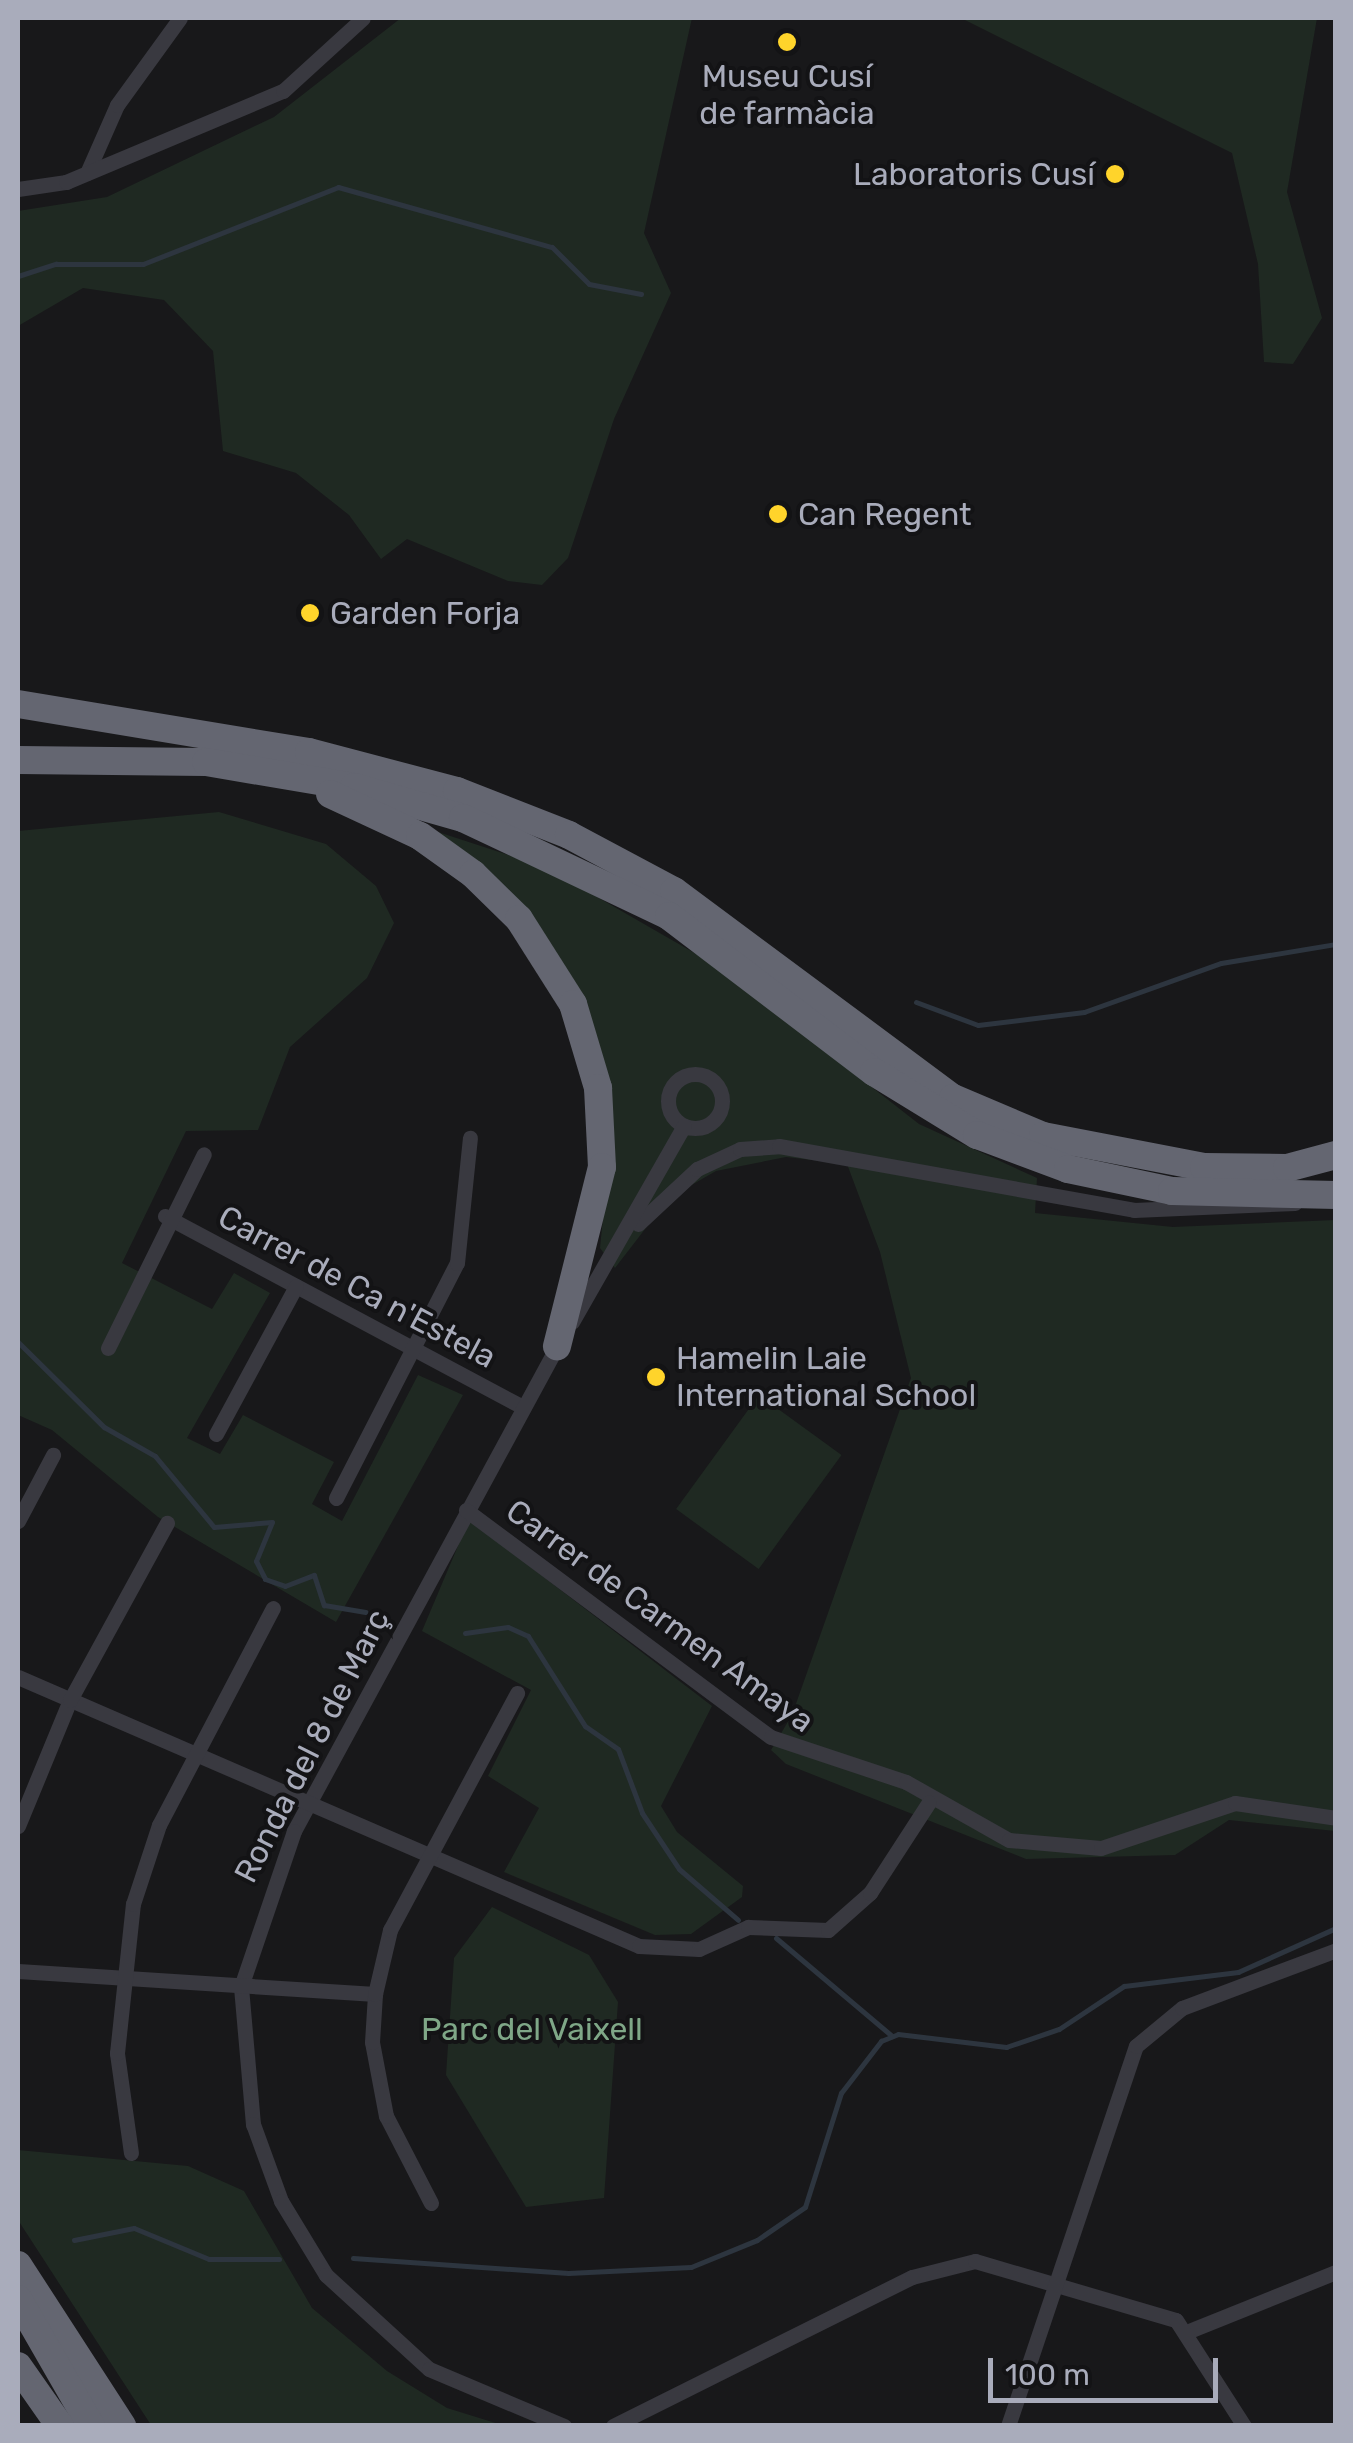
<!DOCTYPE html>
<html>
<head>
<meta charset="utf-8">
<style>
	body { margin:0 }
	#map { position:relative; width:1353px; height:2443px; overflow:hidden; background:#18181a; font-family:Rubik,sans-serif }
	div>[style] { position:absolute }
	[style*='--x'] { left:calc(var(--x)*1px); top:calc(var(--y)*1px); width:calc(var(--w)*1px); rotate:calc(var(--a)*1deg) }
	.green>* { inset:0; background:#1f2922; transform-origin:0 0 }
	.stream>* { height:5px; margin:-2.5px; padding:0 2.5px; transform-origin:2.5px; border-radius:2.5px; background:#2d353f }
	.minor>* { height:15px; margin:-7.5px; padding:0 7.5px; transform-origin:7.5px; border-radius:7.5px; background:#393940 }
	.minor>.ring { margin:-7.5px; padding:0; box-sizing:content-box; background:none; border:15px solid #393940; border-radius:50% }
	.motorway>* { height:28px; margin:-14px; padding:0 14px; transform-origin:14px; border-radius:14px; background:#646671 }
	.dots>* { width:28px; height:28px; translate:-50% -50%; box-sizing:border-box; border:5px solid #131315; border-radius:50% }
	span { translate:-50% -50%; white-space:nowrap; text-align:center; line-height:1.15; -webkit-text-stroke:8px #131315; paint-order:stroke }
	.poi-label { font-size:32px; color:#a9acbb }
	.right { translate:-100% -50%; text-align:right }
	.left { translate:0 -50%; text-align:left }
	.street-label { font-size:32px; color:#a9acbb }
	.park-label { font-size:32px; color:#7fa787 }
	.frame { position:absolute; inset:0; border:20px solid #a9acbb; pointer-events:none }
	.scale { position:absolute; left:988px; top:2358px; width:230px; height:45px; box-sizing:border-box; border:5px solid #a9acbb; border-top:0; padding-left:12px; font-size:30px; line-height:35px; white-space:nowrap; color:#a9acbb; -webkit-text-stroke:8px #131315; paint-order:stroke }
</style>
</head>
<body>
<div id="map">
	<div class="green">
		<div style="clip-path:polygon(401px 18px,692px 18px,644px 233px,671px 293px,614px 419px,568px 558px,542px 585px,508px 581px,407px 539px,381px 559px,349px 515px,296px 473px,223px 451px,213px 351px,164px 300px,83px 288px,18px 326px,18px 211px,107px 197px,274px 117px)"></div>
		<div style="clip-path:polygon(961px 18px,1317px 18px,1287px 192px,1322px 318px,1293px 364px,1264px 362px,1258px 264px,1232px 153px)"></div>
		<div style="clip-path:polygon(219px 812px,326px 844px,376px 886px,394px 923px,367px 978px,290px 1047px,258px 1130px,186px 1131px,122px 1263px,212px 1309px,234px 1273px,270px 1293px,187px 1438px,220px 1454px,243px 1415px,334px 1462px,312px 1504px,342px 1521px,418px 1375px,463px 1395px,336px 1622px,158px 1517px,52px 1430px,18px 1415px,18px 831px)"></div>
		<div style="clip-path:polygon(435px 831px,545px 867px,717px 966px,919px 1124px,1037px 1178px,1035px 1213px,1173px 1227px,1335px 1220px,1335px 1831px,1229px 1820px,1175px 1855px,1026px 1859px,786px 1764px,771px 1750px,792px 1715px,911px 1378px,880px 1252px,847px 1164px,786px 1157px,716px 1171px,669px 1198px,615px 1268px,600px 1248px,612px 1125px,586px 999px,517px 902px)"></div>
		<div style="left:759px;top:1395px;width:102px;height:141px;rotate:36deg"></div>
		<div style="clip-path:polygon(469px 1520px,712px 1706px,661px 1806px,677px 1832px,743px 1886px,742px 1897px,691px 1934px,655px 1935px,504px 1872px,539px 1808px,488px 1776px,531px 1690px,422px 1631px)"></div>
		<div style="clip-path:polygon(492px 1907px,589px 1955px,618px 2002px,604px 2198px,526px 2207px,446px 2075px,454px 1958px)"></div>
		<div style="clip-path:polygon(18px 2150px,188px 2166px,244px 2191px,312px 2308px,387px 2371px,447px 2408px,502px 2425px,151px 2425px,18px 2220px)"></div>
	</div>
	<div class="stream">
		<div style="--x:18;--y:276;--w:40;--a:-18"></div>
		<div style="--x:56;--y:264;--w:87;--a:0"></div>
		<div style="--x:143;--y:264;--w:210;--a:-21.5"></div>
		<div style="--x:338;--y:187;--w:222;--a:15.7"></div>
		<div style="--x:552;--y:247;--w:52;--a:45"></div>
		<div style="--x:589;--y:284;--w:53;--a:10.9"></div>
		<div style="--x:916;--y:1002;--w:66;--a:20.4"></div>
		<div style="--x:978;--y:1025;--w:107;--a:-7"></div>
		<div style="--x:1084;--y:1012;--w:145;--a:-19.7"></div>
		<div style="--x:1221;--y:963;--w:117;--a:-9.4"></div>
		<div style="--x:18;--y:1342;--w:121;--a:44.7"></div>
		<div style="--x:104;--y:1427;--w:59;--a:29.6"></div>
		<div style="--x:155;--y:1456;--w:92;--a:50.3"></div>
		<div style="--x:214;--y:1527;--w:58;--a:-4.9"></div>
		<div style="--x:272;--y:1522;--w:42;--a:112.3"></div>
		<div style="--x:256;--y:1561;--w:20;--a:63"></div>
		<div style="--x:265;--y:1579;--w:21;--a:19"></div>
		<div style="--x:285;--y:1586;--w:31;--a:-21"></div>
		<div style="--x:314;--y:1575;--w:32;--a:72"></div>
		<div style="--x:324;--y:1605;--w:42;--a:9.7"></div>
		<div style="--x:465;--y:1633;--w:43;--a:-7.9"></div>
		<div style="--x:508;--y:1627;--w:22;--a:24"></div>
		<div style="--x:528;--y:1636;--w:107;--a:57.7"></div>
		<div style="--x:585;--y:1726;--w:40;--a:34.9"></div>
		<div style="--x:618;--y:1749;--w:68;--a:69.4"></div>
		<div style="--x:642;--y:1813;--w:67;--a:56.5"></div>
		<div style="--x:679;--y:1869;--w:78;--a:40.8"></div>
		<div style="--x:776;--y:1938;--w:152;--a:40.2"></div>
		<div style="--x:74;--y:2240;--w:61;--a:-11.3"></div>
		<div style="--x:134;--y:2228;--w:81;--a:22.5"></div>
		<div style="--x:209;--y:2259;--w:70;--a:0"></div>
		<div style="--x:353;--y:2258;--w:216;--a:4"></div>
		<div style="--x:568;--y:2273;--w:123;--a:-2.8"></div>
		<div style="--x:691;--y:2267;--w:71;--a:-22.2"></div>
		<div style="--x:757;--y:2240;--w:58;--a:-34.5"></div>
		<div style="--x:805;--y:2207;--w:120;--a:-72.5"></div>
		<div style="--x:841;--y:2093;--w:66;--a:-52.4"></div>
		<div style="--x:881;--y:2041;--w:18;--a:-22"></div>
		<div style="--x:898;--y:2034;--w:109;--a:6.9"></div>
		<div style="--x:1006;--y:2047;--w:56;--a:-18.8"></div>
		<div style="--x:1059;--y:2029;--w:78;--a:-33.5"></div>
		<div style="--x:1124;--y:1986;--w:115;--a:-7"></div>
		<div style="--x:1238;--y:1972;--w:107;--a:-24.2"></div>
	</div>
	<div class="minor">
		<div style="--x:87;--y:173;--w:74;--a:-66.2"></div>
		<div style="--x:117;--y:105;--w:107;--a:-54.1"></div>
		<div style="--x:18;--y:189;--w:49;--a:-8.3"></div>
		<div style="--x:66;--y:182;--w:235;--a:-22.8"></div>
		<div style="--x:283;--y:91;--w:108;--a:-42.4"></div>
		<div class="ring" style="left:668px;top:1074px;width:39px;height:39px"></div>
		<div style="--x:165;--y:1216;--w:406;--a:28.1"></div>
		<div style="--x:638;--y:1224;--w:81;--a:-43"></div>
		<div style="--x:697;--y:1169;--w:47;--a:-24.9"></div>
		<div style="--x:740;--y:1149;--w:39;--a:-4"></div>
		<div style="--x:779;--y:1146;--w:361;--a:10.2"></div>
		<div style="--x:1134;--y:1210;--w:161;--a:-2.5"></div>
		<div style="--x:572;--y:1322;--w:226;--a:-60.3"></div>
		<div style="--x:560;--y:1341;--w:558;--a:118.5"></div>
		<div style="--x:294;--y:1831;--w:165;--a:108.8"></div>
		<div style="--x:241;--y:1987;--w:138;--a:85"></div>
		<div style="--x:253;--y:2124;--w:82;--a:70"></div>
		<div style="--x:281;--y:2201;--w:87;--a:58.7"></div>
		<div style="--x:326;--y:2275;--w:139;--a:42.4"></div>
		<div style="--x:429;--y:2369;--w:147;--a:22.9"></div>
		<div style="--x:108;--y:1348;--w:216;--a:-63.7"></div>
		<div style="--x:216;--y:1434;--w:168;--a:-61.6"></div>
		<div style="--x:336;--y:1498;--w:264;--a:-62.8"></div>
		<div style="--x:457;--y:1263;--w:126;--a:-84.1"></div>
		<div style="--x:466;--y:1510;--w:380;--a:36.7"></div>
		<div style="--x:771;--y:1737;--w:142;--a:18.4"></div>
		<div style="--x:906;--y:1782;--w:118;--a:29.4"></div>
		<div style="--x:1009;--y:1840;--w:92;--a:5"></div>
		<div style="--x:1101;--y:1848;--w:141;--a:-18.6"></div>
		<div style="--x:1235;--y:1803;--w:102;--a:8.4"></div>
		<div style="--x:18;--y:1521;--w:75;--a:-62.1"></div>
		<div style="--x:18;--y:1677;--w:677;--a:23.42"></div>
		<div style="--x:639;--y:1946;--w:60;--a:2.9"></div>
		<div style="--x:699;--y:1949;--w:54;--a:-24.2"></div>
		<div style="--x:748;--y:1927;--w:80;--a:2.1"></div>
		<div style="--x:828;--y:1930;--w:56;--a:-41.4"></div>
		<div style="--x:870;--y:1893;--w:108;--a:-57"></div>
		<div style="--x:18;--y:1826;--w:136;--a:-67.6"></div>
		<div style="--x:70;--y:1700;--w:202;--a:-61.3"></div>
		<div style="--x:18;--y:1971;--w:358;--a:3.7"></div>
		<div style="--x:131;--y:2153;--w:101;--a:-98"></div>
		<div style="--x:117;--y:2053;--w:150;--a:-83.9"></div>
		<div style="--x:133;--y:1904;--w:83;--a:-71.8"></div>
		<div style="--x:159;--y:1825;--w:245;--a:-62.3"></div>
		<div style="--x:431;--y:2203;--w:98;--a:-117.3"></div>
		<div style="--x:386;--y:2116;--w:75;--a:-100.7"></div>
		<div style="--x:372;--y:2042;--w:48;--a:-86.4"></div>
		<div style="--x:375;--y:1994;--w:66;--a:-76.8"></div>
		<div style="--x:390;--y:1930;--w:269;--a:-61.8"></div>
		<div style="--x:1189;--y:2331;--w:158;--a:-21.9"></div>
		<div style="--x:613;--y:2426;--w:334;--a:-26.5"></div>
		<div style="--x:912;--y:2277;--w:65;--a:-14.3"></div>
		<div style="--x:975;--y:2261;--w:209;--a:16.4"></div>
		<div style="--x:1176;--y:2320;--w:126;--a:57.3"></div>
		<div style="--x:1008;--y:2426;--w:401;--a:-71.4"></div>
		<div style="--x:1136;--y:2046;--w:60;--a:-39.6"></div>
		<div style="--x:1182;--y:2008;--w:165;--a:-20.6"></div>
	</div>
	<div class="motorway">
		<div style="--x:18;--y:704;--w:295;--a:9.4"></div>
		<div style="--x:309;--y:752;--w:153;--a:14.8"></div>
		<div style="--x:457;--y:791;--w:120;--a:21.4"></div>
		<div style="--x:569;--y:835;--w:119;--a:28.1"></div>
		<div style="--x:674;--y:891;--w:347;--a:36.6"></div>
		<div style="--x:953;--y:1098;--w:98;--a:22.9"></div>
		<div style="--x:1043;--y:1136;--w:164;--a:10.9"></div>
		<div style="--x:1204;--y:1167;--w:83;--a:0.7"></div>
		<div style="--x:1287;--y:1168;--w:51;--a:-14.9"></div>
		<div style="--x:18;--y:760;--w:188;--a:0.6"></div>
		<div style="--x:206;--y:762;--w:150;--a:9.6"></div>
		<div style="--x:354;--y:787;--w:113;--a:15.9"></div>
		<div style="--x:463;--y:818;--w:228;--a:25.4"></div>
		<div style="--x:669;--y:916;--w:258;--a:37.3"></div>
		<div style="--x:874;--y:1072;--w:121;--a:31.5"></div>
		<div style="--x:977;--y:1135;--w:97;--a:20.5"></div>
		<div style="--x:1068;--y:1169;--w:106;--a:11.9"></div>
		<div style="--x:1172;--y:1191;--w:164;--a:1.4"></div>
		<div style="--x:330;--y:794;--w:99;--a:25"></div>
		<div style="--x:420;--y:836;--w:65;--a:35.6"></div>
		<div style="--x:473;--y:874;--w:64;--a:44.4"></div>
		<div style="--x:519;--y:919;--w:101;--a:57.6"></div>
		<div style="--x:573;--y:1004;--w:88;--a:73.4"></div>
		<div style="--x:598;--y:1088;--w:79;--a:87.1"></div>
		<div style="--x:602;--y:1167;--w:185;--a:104.1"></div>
		<div style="--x:18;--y:2265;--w:192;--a:57.1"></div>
		<div style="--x:18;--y:2299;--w:146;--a:60.1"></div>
		<div style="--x:18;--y:2366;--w:73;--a:55"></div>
	</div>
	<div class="dots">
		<div style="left:787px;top:42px;background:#ffd42b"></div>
		<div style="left:1115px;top:174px;background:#ffd42b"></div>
		<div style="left:778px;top:514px;background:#ffd42b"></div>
		<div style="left:310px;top:613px;background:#ffd42b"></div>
		<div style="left:656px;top:1377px;background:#ffd42b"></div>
	</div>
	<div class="poi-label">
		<span style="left:787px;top:95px">Museu Cusí<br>de farmàcia</span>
		<span class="right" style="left:1095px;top:174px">Laboratoris Cusí</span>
		<span class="left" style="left:798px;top:514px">Can Regent</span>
		<span class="left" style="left:330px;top:613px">Garden Forja</span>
		<span class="left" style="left:676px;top:1377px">Hamelin Laie<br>International School</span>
	</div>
	<div class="street-label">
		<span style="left:357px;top:1287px;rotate:28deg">Carrer de Ca n'Estela</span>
		<span style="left:660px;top:1616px;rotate:36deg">Carrer de Carmen Amaya</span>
		<span style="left:312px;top:1746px;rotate:-63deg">Ronda del 8 de Març</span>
	</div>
	<div class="park-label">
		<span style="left:532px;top:2029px">Parc del Vaixell</span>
	</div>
	<div class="frame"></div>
	<div class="scale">100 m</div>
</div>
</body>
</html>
